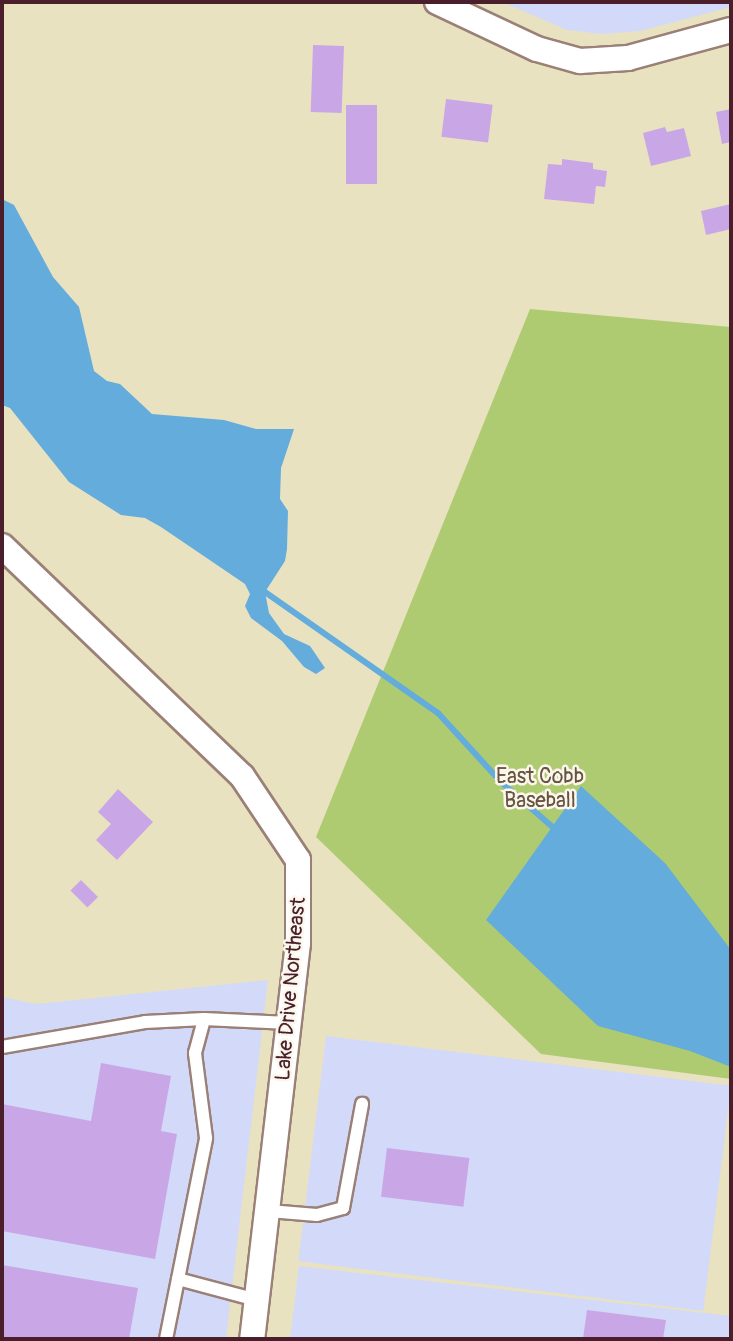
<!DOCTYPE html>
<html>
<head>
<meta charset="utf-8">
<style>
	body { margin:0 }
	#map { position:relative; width:733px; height:1341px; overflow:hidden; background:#e9e2c1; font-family:Pangolin,sans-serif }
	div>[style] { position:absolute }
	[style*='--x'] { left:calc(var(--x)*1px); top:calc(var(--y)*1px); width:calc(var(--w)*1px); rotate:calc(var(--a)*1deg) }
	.built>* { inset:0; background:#d3d9f9; transform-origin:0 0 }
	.green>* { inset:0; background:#afcb71 }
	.water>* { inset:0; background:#63acdb }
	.stream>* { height:6px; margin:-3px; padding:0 3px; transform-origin:3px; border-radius:3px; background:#63acdb }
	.building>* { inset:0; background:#c9a7e6; transform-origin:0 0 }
	.roads { filter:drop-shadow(2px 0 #9a8076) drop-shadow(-2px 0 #9a8076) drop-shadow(0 2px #9a8076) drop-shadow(0 -2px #9a8076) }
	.lane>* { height:12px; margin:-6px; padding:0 6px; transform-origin:6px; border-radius:6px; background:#fff }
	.street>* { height:24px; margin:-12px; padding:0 12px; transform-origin:12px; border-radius:12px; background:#fff }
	span { translate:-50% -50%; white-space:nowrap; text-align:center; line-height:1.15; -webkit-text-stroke:5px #fbf7ec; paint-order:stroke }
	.park-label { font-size:21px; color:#685340 }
	.street-label { font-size:21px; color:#4a1f2b }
	.frame { position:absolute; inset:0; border:4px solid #4a1f2b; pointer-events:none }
</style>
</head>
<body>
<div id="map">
	<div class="built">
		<div style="clip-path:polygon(502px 2px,731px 2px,731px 7px,640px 31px,602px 34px,567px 30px)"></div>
		<div style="clip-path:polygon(268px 980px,226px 1339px,2px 1339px,2px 997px,36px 1004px)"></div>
		<div style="left:326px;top:1036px;width:408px;height:227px;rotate:7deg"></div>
		<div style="clip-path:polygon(299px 1266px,731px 1316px,731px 1339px,290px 1339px)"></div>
	</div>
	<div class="green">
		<div style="clip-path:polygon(530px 309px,731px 327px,731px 1079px,541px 1054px,316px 837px)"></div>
	</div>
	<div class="water">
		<div style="clip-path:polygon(2px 199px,14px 205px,53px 277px,79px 307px,94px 371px,107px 381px,120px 384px,152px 414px,224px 420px,256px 429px,294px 429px,281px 468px,280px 499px,288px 511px,287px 549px,285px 561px,265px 592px,269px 613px,284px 634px,310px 646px,325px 668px,316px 674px,304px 667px,282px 641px,251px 618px,245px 606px,250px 594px,245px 584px,161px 527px,145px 518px,121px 515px,69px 482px,10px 408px,2px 405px)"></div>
		<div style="clip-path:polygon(581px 786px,665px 863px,731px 950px,731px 1067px,690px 1051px,598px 1026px,486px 920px)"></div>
	</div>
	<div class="stream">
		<div style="--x:265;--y:592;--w:211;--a:35"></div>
		<div style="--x:438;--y:713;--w:93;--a:47.6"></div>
		<div style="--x:501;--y:782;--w:73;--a:41.1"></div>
	</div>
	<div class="building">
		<div style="left:313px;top:45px;width:31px;height:67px;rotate:2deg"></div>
		<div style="left:446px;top:99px;width:47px;height:38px;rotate:7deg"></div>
		<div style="left:346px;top:105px;width:31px;height:79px"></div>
		<div style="clip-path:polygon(731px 109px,731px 142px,722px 144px,716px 112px)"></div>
		<div style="clip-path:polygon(665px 127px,667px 132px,684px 128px,691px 156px,651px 166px,643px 133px)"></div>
		<div style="clip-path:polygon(562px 159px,593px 163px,593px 169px,607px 171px,605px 187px,596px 186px,594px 204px,544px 199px,548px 164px,562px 165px)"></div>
		<div style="clip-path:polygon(731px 204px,731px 229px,706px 235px,701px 211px)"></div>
		<div style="clip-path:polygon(118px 789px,153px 822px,117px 860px,96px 840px,111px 824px,98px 812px)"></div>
		<div style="left:81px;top:880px;width:24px;height:15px;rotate:45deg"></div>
		<div style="clip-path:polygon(101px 1063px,171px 1076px,161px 1131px,177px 1134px,155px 1259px,2px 1231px,2px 1104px,91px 1121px)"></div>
		<div style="left:387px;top:1148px;width:83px;height:49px;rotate:7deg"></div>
		<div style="clip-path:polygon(2px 1265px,138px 1288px,129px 1339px,2px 1339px)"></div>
		<div style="clip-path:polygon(587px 1310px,666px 1320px,663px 1339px,583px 1339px)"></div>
	</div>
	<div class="roads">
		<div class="lane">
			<div style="--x:2;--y:1047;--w:145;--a:-9.9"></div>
			<div style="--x:145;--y:1022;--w:59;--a:-2.9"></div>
			<div style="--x:269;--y:1211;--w:48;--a:4.8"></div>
			<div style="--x:317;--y:1215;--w:27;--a:-15"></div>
			<div style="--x:343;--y:1208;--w:106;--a:-79.6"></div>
			<div style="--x:178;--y:1279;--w:82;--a:14.9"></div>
			<div style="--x:166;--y:1339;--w:205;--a:-78.7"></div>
			<div style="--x:206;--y:1138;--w:86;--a:-97.4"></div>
			<div style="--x:195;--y:1053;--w:35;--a:-75"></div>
			<div style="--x:204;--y:1019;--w:85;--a:2.7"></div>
		</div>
		<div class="street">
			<div style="--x:437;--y:2;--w:110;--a:25.2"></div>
			<div style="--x:537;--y:49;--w:45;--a:15.6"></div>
			<div style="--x:580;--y:61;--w:48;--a:-3.6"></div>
			<div style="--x:628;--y:58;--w:107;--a:-15.2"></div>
			<div style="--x:2;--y:546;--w:332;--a:43.8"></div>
			<div style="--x:242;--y:776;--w:101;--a:56.3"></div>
			<div style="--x:298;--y:860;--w:83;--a:90"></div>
			<div style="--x:298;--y:943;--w:399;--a:96.6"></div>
		</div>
	</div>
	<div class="park-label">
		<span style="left:540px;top:789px">East Cobb<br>Baseball</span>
	</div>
	<div class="street-label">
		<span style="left:291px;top:989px;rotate:-85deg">Lake Drive Northeast</span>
	</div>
	<div class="frame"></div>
</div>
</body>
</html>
